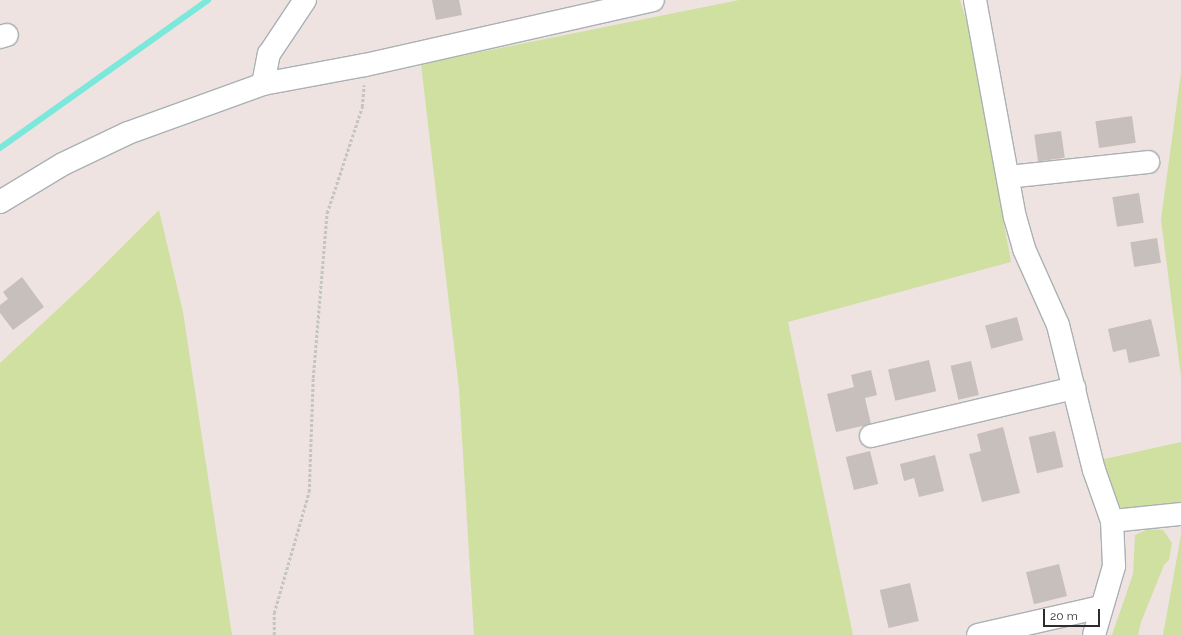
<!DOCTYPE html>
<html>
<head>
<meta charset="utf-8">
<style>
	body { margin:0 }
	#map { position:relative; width:1181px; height:635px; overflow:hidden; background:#eee3e1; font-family:Raleway,sans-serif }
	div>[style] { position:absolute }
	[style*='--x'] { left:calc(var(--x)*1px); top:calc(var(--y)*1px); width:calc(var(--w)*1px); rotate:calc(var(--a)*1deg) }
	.green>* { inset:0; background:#cfe0a1 }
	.stream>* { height:5.5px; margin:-2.75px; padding:0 2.75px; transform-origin:2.75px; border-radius:2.75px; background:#7be8db }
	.building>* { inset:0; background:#c7bfbc; transform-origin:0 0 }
	.path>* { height:2.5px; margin-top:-1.25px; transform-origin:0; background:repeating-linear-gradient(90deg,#c4c4c4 0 3px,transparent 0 5px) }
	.roads { filter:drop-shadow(1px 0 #aab1b5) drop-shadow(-1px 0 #aab1b5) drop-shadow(0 1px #aab1b5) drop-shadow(0 -1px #aab1b5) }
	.minor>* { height:22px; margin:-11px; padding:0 11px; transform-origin:11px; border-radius:11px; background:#fff }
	span { translate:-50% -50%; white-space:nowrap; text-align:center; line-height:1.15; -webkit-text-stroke:3.5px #fff; paint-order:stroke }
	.scale { position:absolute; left:1043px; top:609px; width:57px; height:18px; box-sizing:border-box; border:2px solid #2d2d2d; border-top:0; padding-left:5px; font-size:12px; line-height:14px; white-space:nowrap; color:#2d2d2d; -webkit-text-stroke:3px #fff; paint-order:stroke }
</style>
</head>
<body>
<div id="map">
	<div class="green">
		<div style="clip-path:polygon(739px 0,960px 0,969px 29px,1011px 262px,788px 322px,853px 635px,474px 635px,459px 389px,421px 64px)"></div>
		<div style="clip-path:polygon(1181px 73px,1181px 376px,1161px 219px)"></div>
		<div style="clip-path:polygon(159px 210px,183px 312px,232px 635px,0 635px,0 363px,89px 280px)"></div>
		<div style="clip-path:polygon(1181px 442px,1181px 504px,1121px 512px,1100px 460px)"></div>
		<div style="clip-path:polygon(1148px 529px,1163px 530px,1172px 543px,1169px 560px,1164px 565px,1141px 622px,1138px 635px,1112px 635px,1133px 574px,1135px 535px)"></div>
		<div style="clip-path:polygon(1181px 535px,1181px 635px,1163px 635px)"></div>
	</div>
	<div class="stream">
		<div style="--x:0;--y:148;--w:255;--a:-35.4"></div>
	</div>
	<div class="building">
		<div style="clip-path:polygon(432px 0,459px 0,462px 15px,436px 20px)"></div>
		<div style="left:1132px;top:116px;width:27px;height:37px;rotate:82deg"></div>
		<div style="left:1061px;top:131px;width:27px;height:27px;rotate:82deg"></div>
		<div style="left:1139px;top:193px;width:30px;height:27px;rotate:81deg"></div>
		<div style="left:1157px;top:238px;width:25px;height:27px;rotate:81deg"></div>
		<div style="clip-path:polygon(22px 277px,44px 307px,13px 330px,0 313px,0 305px,8px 299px,3px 292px)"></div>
		<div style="left:1017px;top:317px;width:24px;height:33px;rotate:75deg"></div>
		<div style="clip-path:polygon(1151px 319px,1160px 356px,1129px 363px,1126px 349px,1113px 352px,1108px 329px)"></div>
		<div style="left:929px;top:360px;width:32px;height:42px;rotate:77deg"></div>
		<div style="left:971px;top:361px;width:35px;height:21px;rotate:77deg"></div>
		<div style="clip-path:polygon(871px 370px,877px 395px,865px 398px,871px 424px,836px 432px,827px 394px,854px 387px,851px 375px)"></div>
		<div style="clip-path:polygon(1003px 427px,1020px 493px,982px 502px,969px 454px,981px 451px,977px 434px)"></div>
		<div style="left:1055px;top:431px;width:37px;height:27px;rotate:77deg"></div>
		<div style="left:870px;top:451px;width:34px;height:25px;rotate:76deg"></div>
		<div style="clip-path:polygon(935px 455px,944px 491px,919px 497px,914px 478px,904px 481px,900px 464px)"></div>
		<div style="left:1059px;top:564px;width:33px;height:34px;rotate:76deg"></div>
		<div style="left:910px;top:583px;width:39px;height:31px;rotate:77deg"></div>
	</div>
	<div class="path">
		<div style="--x:274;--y:635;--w:22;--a:-90"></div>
		<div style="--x:274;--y:613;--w:126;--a:-73.9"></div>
		<div style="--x:309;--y:492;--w:114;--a:-88"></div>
		<div style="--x:313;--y:378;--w:166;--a:-85.2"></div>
		<div style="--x:327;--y:213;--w:112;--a:-71.7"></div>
		<div style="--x:362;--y:107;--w:22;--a:-85"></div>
	</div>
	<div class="roads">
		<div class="minor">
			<div style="--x:975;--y:0;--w:221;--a:79.6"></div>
			<div style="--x:1015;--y:217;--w:33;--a:74"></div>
			<div style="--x:1024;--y:249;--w:83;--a:65.9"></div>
			<div style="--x:1058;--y:325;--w:149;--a:76.1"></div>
			<div style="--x:1094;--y:470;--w:54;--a:70.6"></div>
			<div style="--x:1112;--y:521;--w:69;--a:-5.8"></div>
			<div style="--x:0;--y:37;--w:7;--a:-16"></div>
			<div style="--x:263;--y:84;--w:31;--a:-79"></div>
			<div style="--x:269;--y:54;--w:65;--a:-56.3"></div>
			<div style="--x:1008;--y:177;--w:141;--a:-6.1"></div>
			<div style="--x:0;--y:202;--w:74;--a:-31.1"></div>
			<div style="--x:63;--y:164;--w:72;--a:-25.5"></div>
			<div style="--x:128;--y:133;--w:144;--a:-19.9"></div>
			<div style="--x:263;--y:84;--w:104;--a:-10.6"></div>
			<div style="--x:365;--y:65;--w:295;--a:-12.7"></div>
			<div style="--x:871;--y:436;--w:209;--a:-13.3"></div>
			<div style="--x:978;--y:635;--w:126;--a:-12.8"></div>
			<div style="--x:1094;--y:635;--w:72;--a:-73.8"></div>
			<div style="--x:1114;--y:566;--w:45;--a:-92.5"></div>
		</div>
	</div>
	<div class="scale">20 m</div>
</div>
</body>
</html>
